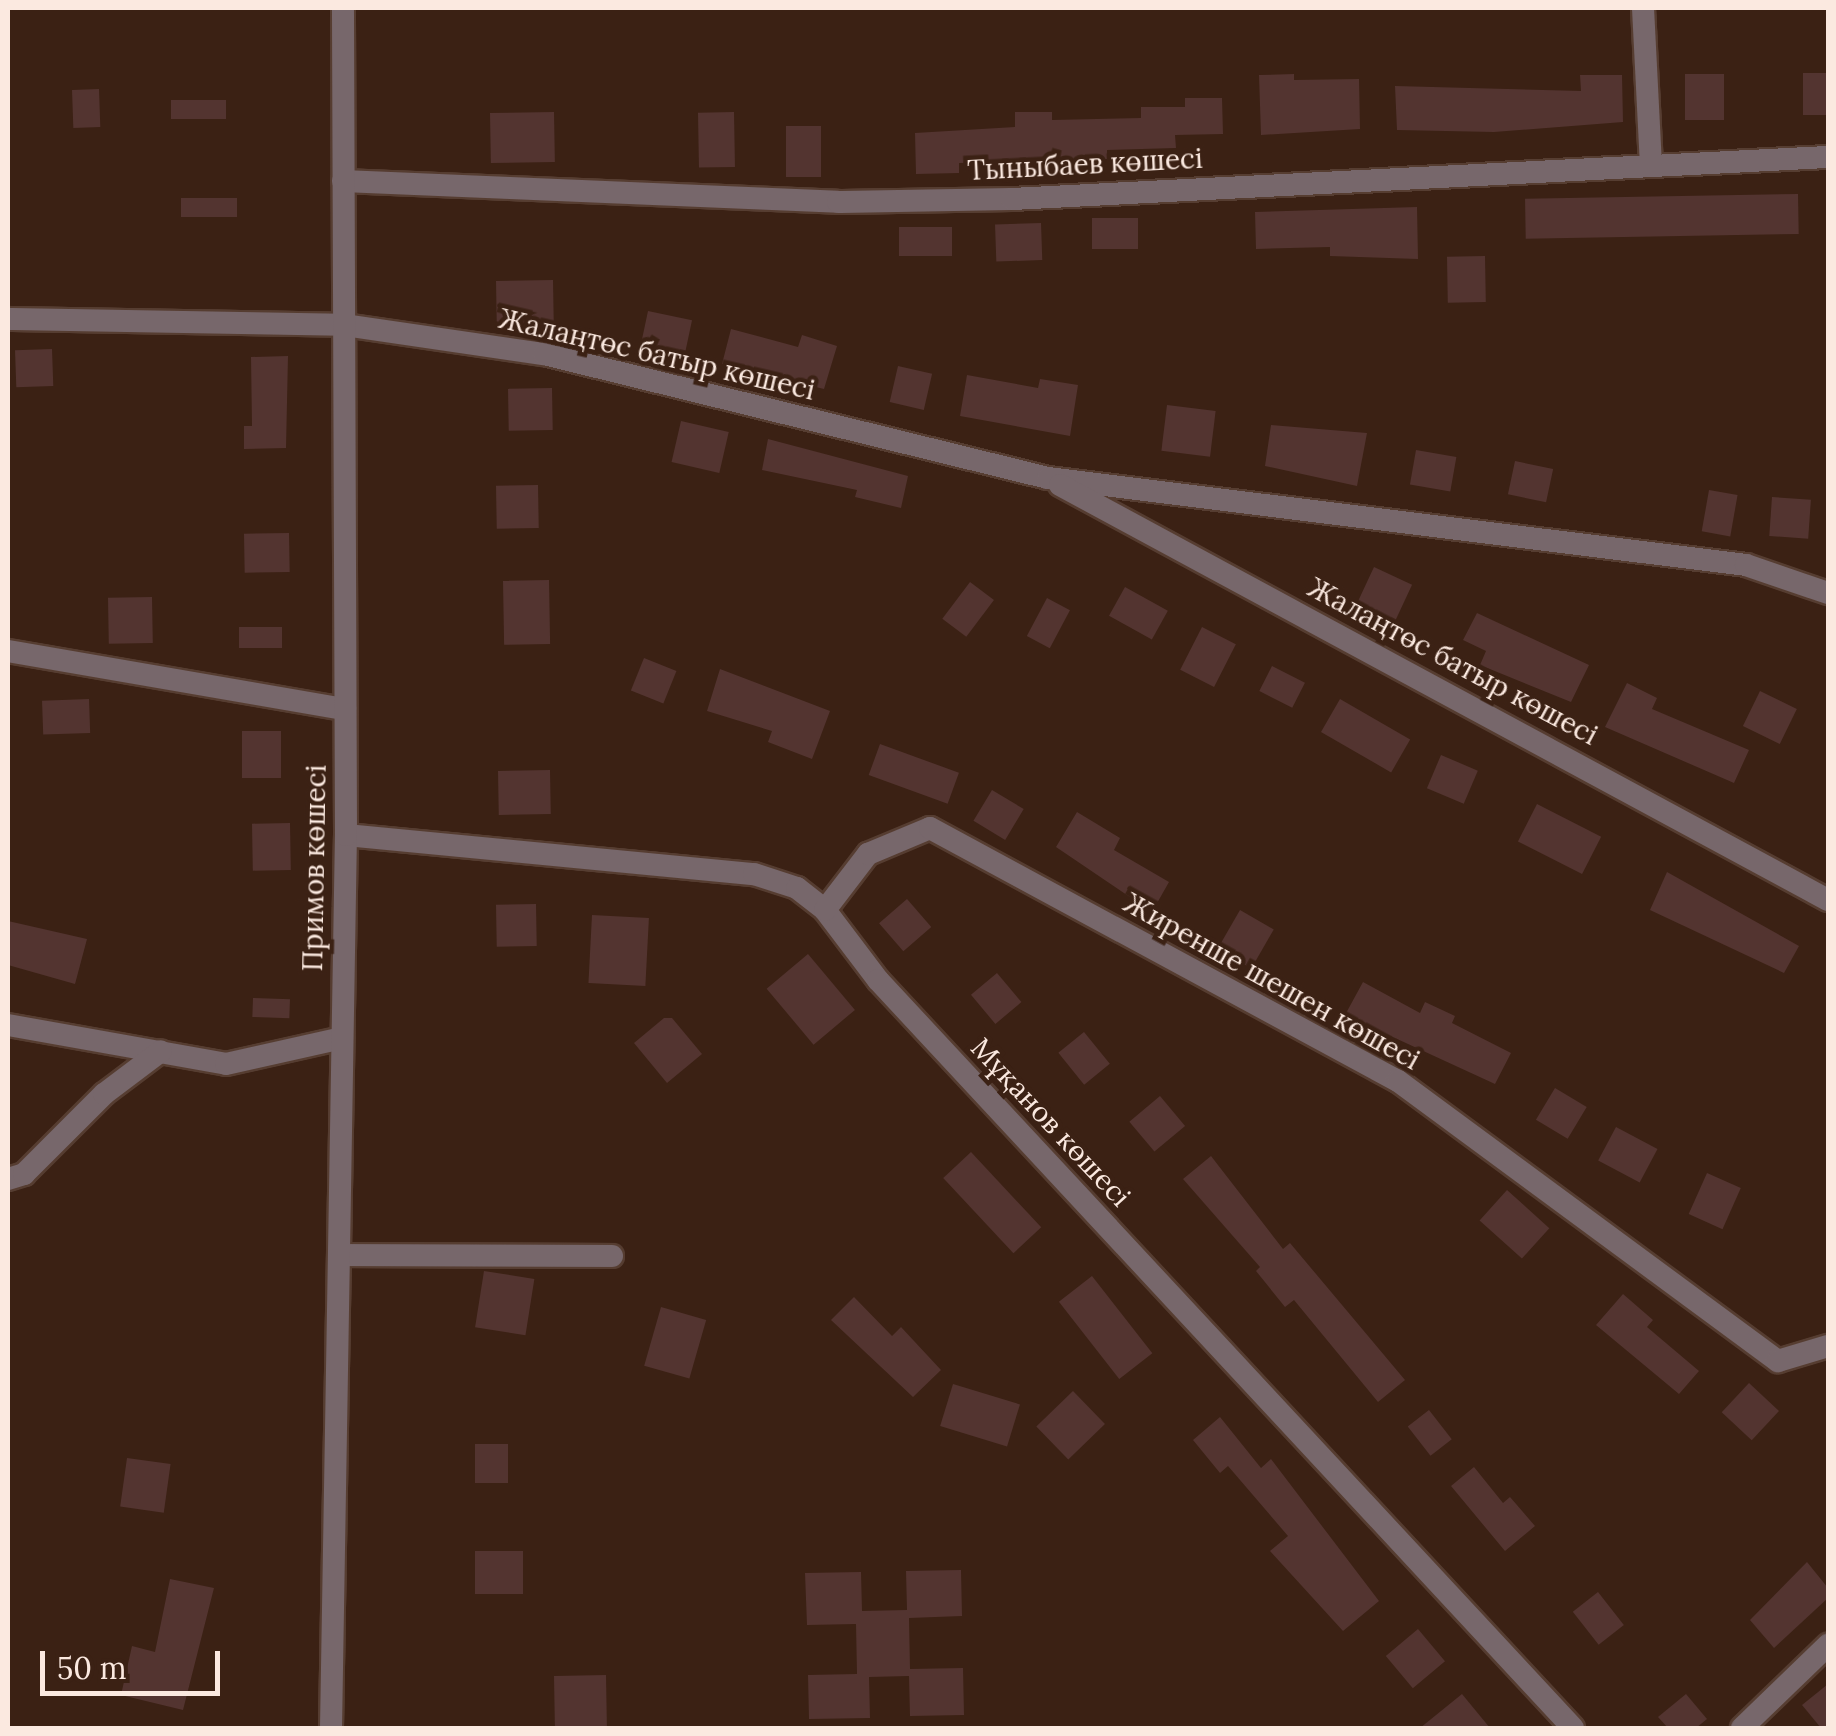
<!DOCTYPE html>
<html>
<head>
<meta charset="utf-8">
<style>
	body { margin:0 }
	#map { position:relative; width:1836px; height:1736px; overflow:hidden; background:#3b2114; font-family:Lora,serif }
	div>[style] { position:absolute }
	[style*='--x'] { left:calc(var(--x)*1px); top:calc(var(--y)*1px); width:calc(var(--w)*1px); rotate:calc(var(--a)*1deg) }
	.building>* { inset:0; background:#533430; transform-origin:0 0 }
	.roads { filter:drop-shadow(2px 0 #563d31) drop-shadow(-2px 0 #563d31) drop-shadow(0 2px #563d31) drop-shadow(0 -2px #563d31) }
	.minor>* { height:22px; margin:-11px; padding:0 11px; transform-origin:11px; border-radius:11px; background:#77676b }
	span { translate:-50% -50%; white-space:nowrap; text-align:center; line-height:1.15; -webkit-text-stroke:9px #3b2114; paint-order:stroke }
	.street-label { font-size:28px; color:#fbe9e0 }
	.frame { position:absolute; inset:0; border:10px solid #fbe9e0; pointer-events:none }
	.scale { position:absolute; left:40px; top:1651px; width:180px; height:45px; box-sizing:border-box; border:5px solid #fbe9e0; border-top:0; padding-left:12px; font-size:30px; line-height:35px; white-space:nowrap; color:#fbe9e0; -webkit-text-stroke:8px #3b2114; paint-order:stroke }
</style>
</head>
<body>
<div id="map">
	<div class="building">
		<div style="left:1828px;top:73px;width:42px;height:25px;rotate:90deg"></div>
		<div style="clip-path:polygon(1294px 74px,1294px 80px,1359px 79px,1360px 129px,1261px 135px,1259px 75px)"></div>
		<div style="left:1685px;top:74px;width:39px;height:46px"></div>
		<div style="clip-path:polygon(1580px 75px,1622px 75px,1623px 122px,1494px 132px,1397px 130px,1395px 86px,1581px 91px)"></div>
		<div style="left:99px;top:89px;width:38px;height:27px;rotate:88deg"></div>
		<div style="clip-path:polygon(1185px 98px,1222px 98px,1223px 134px,1175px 135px,1176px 148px,1107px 150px,1107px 159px,959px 163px,959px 173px,916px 174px,915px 133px,1015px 127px,1015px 112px,1052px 112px,1052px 120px,1141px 118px,1141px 107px,1185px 107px)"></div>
		<div style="left:226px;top:100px;width:19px;height:55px;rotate:90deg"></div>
		<div style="left:554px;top:112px;width:50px;height:64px;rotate:89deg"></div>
		<div style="left:734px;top:112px;width:55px;height:36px;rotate:89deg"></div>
		<div style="left:786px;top:126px;width:35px;height:51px"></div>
		<div style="left:1798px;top:194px;width:40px;height:273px;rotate:89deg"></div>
		<div style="left:237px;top:198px;width:19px;height:56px;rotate:90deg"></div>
		<div style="clip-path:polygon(1417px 207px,1418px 259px,1330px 256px,1330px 247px,1256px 249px,1255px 212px)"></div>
		<div style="left:1138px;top:218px;width:31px;height:46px;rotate:90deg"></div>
		<div style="left:1041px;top:223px;width:37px;height:46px;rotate:88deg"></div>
		<div style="left:952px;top:227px;width:29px;height:53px;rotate:90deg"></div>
		<div style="left:1485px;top:256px;width:46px;height:38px;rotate:89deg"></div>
		<div style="left:553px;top:280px;width:45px;height:57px;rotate:89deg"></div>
		<div style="left:648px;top:311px;width:45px;height:37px;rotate:12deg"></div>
		<div style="clip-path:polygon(731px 329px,798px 347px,802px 335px,837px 346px,824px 389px,722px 364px)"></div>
		<div style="left:52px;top:349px;width:37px;height:37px;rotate:88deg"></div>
		<div style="clip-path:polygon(288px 356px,286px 448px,244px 449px,244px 426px,252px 426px,251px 357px)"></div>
		<div style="left:898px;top:366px;width:35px;height:37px;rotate:13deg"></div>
		<div style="clip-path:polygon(967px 375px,1038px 388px,1040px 379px,1078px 385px,1070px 436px,960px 416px)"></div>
		<div style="left:552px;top:388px;width:42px;height:44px;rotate:89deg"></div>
		<div style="left:1167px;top:405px;width:49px;height:46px;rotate:7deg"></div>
		<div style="left:681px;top:421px;width:49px;height:42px;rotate:13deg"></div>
		<div style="clip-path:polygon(1271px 425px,1367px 433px,1357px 486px,1265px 466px)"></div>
		<div style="clip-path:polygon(768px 439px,908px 476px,901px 508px,855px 497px,857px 490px,762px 470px)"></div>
		<div style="left:1416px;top:450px;width:41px;height:35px;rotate:10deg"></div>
		<div style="left:1515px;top:461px;width:39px;height:34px;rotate:12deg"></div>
		<div style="left:538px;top:485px;width:43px;height:42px;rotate:89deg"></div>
		<div style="left:1709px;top:490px;width:29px;height:42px;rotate:10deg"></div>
		<div style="left:1772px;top:497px;width:39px;height:39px;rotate:4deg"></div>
		<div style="left:289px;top:533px;width:39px;height:45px;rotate:89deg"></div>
		<div style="left:1374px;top:567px;width:42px;height:48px;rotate:25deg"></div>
		<div style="left:549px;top:580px;width:64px;height:46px;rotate:89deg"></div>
		<div style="left:970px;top:582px;width:30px;height:46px;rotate:37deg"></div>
		<div style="left:1125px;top:587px;width:49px;height:33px;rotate:29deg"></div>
		<div style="left:152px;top:597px;width:46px;height:44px;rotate:89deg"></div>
		<div style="left:1047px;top:598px;width:26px;height:43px;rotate:28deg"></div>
		<div style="clip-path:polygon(1477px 613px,1589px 665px,1571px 702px,1480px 665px,1486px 651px,1463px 640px)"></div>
		<div style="left:239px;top:627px;width:43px;height:21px"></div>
		<div style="left:1202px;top:627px;width:38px;height:48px;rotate:27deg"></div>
		<div style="left:644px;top:658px;width:35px;height:35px;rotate:22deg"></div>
		<div style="left:1272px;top:666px;width:37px;height:28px;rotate:27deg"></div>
		<div style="clip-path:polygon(720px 669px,830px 711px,812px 759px,768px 742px,772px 731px,707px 711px)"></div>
		<div style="clip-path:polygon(1627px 683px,1657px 698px,1652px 709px,1749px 750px,1734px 783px,1605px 727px)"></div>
		<div style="left:1760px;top:691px;width:41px;height:39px;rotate:26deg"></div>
		<div style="left:89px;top:699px;width:34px;height:47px;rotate:88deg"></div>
		<div style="left:1340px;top:699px;width:81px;height:38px;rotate:30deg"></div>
		<div style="left:281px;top:731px;width:47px;height:39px;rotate:90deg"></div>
		<div style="left:880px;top:744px;width:84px;height:33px;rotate:20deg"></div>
		<div style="left:1441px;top:755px;width:40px;height:36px;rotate:23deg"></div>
		<div style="left:550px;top:770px;width:44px;height:52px;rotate:89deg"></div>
		<div style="left:992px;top:790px;width:37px;height:36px;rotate:31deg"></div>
		<div style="left:1537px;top:804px;width:72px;height:42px;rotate:27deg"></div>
		<div style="clip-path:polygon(1077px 812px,1120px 838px,1114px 850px,1169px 882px,1152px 912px,1056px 847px)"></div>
		<div style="left:290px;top:823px;width:47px;height:38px;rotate:89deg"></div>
		<div style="clip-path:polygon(1667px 872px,1799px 946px,1784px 973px,1650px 910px)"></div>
		<div style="left:907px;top:899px;width:37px;height:37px;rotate:49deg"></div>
		<div style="left:536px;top:904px;width:42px;height:40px;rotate:89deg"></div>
		<div style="left:1240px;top:910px;width:39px;height:45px;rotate:30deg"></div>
		<div style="left:592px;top:915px;width:57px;height:68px;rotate:3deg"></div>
		<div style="clip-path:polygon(8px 921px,87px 939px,75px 984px,8px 965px)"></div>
		<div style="left:808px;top:954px;width:73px;height:54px;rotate:50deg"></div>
		<div style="left:997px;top:973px;width:38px;height:34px;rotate:50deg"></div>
		<div style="clip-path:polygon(1363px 982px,1420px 1013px,1425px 1002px,1455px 1016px,1452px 1023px,1511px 1053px,1495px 1084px,1345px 1015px)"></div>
		<div style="left:253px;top:998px;width:37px;height:19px;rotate:2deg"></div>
		<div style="clip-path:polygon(664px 1018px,672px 1018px,702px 1054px,667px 1083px,634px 1043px)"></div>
		<div style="left:1084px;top:1032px;width:41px;height:33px;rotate:51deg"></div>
		<div style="left:1555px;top:1088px;width:37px;height:37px;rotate:31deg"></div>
		<div style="left:1160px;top:1096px;width:39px;height:40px;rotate:50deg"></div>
		<div style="left:1616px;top:1127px;width:47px;height:38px;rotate:28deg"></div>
		<div style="left:971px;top:1152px;width:103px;height:38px;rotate:47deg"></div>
		<div style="clip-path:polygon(1211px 1156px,1283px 1249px,1290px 1243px,1405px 1380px,1378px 1402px,1294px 1300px,1285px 1307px,1256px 1271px,1260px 1267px,1183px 1179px)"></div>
		<div style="left:1707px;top:1173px;width:37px;height:45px;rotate:24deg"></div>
		<div style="left:1507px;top:1190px;width:57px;height:41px;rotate:42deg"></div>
		<div style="left:484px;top:1271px;width:51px;height:57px;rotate:9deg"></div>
		<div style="left:1092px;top:1276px;width:98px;height:42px;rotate:52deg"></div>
		<div style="clip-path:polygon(1623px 1294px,1653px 1320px,1647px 1327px,1699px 1371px,1679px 1394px,1596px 1325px)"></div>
		<div style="clip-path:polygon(854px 1297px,892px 1336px,901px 1327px,941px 1370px,913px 1397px,831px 1320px)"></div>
		<div style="left:661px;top:1307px;width:47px;height:61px;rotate:16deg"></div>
		<div style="left:1749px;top:1383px;width:41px;height:40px;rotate:43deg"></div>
		<div style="left:953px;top:1384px;width:70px;height:44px;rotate:17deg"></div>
		<div style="left:1073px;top:1391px;width:46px;height:51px;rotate:46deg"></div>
		<div style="left:1429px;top:1410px;width:37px;height:27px;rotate:52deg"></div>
		<div style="clip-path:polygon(1220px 1417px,1261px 1468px,1271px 1459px,1379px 1601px,1343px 1631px,1270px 1551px,1288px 1536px,1228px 1466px,1220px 1473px,1193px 1440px)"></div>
		<div style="left:475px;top:1444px;width:33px;height:39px"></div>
		<div style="left:127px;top:1458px;width:44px;height:49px;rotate:8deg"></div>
		<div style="clip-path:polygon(1474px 1467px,1503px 1503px,1510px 1497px,1535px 1526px,1505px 1551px,1451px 1486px)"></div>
		<div style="left:475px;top:1551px;width:48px;height:43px"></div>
		<div style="clip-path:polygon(1807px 1562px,1828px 1588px,1828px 1598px,1774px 1648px,1750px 1620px)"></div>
		<div style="clip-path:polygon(961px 1570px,962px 1616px,909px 1618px,910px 1669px,963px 1668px,964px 1715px,910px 1716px,909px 1676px,869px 1677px,870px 1718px,809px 1719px,808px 1675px,857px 1674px,856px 1624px,807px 1625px,805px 1573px,861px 1572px,862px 1611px,907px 1610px,906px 1571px)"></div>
		<div style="clip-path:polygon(170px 1579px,214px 1588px,183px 1710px,121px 1695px,132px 1646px,155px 1652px)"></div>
		<div style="left:1598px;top:1592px;width:42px;height:32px;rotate:52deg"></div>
		<div style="left:1418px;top:1629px;width:42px;height:42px;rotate:50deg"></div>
		<div style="left:606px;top:1675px;width:51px;height:52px;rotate:89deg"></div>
		<div style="clip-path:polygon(1828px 1684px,1828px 1728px,1821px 1728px,1802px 1705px)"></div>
		<div style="clip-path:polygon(1462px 1694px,1490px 1728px,1420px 1728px)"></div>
		<div style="clip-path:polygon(1686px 1694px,1707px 1719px,1696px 1728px,1668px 1728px,1658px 1717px)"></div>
	</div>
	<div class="roads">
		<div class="minor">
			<div style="--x:1643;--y:8;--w:158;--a:87.1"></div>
			<div style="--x:343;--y:181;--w:495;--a:2.4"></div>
			<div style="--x:838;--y:202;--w:174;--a:-1"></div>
			<div style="--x:1012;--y:199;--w:817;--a:-2.95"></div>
			<div style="--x:8;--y:319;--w:336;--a:1"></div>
			<div style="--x:344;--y:325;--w:202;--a:8.3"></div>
			<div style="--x:544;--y:354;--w:519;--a:13.82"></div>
			<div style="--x:1048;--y:478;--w:703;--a:7.1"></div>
			<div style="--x:1746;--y:565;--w:87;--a:18.9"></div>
			<div style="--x:1060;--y:485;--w:873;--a:28.39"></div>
			<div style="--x:8;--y:651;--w:342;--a:9.8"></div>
			<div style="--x:346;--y:835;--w:410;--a:5.5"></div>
			<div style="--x:754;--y:874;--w:45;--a:18"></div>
			<div style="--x:797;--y:888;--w:36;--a:38"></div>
			<div style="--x:825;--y:910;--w:88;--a:52.9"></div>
			<div style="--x:878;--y:980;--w:1021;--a:47.1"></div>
			<div style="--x:825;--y:910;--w:71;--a:-52.5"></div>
			<div style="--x:868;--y:854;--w:67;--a:-22.8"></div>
			<div style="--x:930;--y:828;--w:532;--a:28.4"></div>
			<div style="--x:1398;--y:1081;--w:472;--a:36.4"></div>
			<div style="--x:1778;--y:1361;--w:52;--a:-16.7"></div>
			<div style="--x:8;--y:1025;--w:221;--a:10.1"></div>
			<div style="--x:226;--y:1064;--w:119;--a:-12.6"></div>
			<div style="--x:8;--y:1179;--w:17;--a:-17"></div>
			<div style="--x:24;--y:1174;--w:113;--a:-45"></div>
			<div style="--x:104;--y:1094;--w:71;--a:-37"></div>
			<div style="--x:339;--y:1255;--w:273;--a:0.2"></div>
			<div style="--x:331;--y:1728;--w:893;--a:-89.04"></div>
			<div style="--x:346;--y:835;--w:827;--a:-90.21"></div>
			<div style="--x:1742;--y:1728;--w:120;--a:-44"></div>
		</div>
	</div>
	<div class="street-label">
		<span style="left:1085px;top:164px;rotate:-3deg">Тыныбаев көшесі</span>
		<span style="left:657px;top:354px;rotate:13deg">Жалаңтөс батыр көшесі</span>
		<span style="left:1453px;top:661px;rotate:28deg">Жалаңтөс батыр көшесі</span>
		<span style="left:314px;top:868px;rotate:-89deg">Примов көшесі</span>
		<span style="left:1272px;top:981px;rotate:29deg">Жиренше шешен көшесі</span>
		<span style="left:1051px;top:1122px;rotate:47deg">Мұқанов көшесі</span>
	</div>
	<div class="frame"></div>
	<div class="scale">50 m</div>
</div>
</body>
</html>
